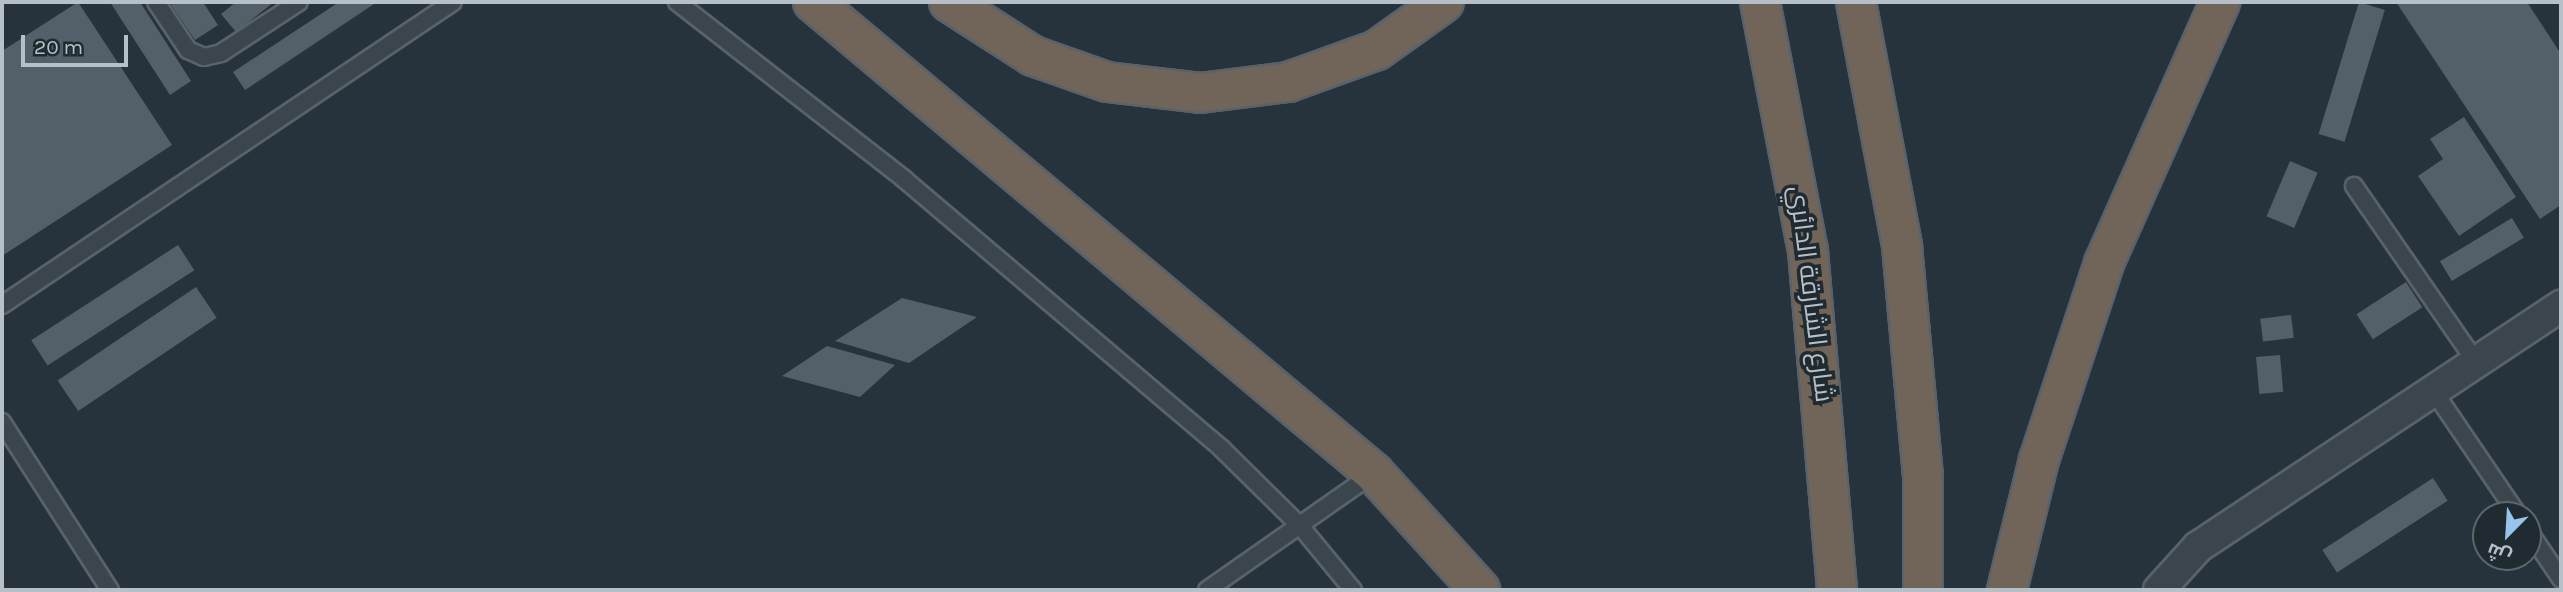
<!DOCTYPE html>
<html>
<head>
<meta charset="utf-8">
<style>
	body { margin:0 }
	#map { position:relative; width:2563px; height:592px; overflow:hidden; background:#27333c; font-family:Karla,Cairo,sans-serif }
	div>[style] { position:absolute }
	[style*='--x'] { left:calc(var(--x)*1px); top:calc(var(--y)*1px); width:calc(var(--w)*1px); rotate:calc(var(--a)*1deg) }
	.building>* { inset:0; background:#536069; transform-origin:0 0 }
	.roads { filter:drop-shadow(2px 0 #59626a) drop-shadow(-2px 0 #59626a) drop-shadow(0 2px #59626a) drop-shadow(0 -2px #59626a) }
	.service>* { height:16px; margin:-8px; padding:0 8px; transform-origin:8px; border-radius:8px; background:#3b454c }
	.minor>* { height:30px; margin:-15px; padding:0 15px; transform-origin:15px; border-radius:15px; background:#3b454c }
	.motorway>* { height:38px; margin:-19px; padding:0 19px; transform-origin:19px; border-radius:19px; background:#716459 }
	span { translate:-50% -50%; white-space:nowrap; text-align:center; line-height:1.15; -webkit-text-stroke:7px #202a31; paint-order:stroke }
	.street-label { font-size:26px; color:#b7bfc7 }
	.frame { position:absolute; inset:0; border:4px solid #b7bfc7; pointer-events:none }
	.north { position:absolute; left:2472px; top:501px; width:70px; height:70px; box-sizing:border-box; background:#202a31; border:2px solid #5c666d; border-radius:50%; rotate:204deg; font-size:19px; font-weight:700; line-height:28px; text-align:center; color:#b7bfc7 }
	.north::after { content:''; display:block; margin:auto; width:24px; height:32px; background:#97c4ec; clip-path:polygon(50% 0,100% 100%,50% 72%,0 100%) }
	.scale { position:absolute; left:21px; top:35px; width:107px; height:32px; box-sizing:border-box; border:4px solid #b7bfc7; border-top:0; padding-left:9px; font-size:21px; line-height:24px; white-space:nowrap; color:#b7bfc7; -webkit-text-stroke:5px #202a31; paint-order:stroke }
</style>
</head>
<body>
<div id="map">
	<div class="building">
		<div style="clip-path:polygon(78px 2px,172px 145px,2px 256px,2px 51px)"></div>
		<div style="clip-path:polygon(110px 2px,140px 2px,191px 81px,170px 95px)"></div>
		<div style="clip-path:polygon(175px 2px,203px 2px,218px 25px,195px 40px,171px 5px)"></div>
		<div style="clip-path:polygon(236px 2px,274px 2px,236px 32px,221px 14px)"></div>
		<div style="clip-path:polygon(339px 2px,377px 2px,245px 90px,233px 72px)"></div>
		<div style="left:2359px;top:2px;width:27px;height:138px;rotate:17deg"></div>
		<div style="clip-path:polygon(2396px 2px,2527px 2px,2561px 54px,2561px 205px,2540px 219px)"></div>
		<div style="clip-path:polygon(2464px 117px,2516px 197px,2459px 236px,2418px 176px,2443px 159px,2430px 139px)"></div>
		<div style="left:2290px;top:161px;width:30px;height:60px;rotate:23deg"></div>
		<div style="left:2512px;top:218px;width:23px;height:84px;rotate:59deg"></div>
		<div style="left:178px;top:245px;width:30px;height:175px;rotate:57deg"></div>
		<div style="left:2406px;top:282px;width:30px;height:59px;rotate:57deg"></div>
		<div style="left:196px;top:287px;width:37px;height:167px;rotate:56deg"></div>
		<div style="clip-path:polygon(902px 298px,977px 317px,909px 363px,835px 341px)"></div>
		<div style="left:2291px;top:315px;width:23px;height:31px;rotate:83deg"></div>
		<div style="clip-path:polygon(827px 346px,895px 365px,860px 397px,782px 376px)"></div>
		<div style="left:2280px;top:355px;width:37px;height:24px;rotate:85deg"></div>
		<div style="left:2433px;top:478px;width:27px;height:132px;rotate:57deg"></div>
	</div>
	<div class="roads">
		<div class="service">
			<div style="--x:156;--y:2;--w:58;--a:56.3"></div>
			<div style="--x:188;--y:50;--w:17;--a:24"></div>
			<div style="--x:204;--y:57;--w:17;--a:-13"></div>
			<div style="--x:221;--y:53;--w:93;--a:-33.2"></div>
			<div style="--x:677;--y:2;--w:288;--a:37.9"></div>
			<div style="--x:904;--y:179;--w:416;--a:40.3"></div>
			<div style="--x:1221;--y:448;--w:112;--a:44.6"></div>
			<div style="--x:1301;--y:527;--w:82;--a:50.5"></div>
			<div style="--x:2354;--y:186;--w:214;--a:55.3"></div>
			<div style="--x:2;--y:305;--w:543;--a:-33.89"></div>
			<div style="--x:2433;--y:390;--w:151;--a:55.8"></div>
			<div style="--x:2;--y:422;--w:200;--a:57.3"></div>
			<div style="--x:2528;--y:530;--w:59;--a:56"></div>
			<div style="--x:1207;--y:590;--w:204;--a:-35"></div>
		</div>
		<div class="minor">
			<div style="--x:2159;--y:590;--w:58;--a:-47.8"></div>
			<div style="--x:2198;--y:547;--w:436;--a:-33.6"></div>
		</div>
		<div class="motorway">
			<div style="--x:813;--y:2;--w:733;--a:40.02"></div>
			<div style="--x:1374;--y:473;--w:158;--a:47.8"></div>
			<div style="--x:949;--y:2;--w:100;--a:32.7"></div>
			<div style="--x:1033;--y:56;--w:78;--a:19.4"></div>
			<div style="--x:1107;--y:82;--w:94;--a:6.7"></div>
			<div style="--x:1200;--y:93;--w:89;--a:-7.1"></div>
			<div style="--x:1288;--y:82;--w:95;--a:-19.8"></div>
			<div style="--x:1377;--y:50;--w:82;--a:-35.6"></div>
			<div style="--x:1760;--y:2;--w:254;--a:79.1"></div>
			<div style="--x:1808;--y:251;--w:340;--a:85.1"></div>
			<div style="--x:1856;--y:2;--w:248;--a:79.3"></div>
			<div style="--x:1902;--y:246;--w:231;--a:84.8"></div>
			<div style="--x:1923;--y:476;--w:114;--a:90"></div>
			<div style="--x:2007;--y:590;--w:134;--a:-76.2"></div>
			<div style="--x:2039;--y:460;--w:207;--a:-71.7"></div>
			<div style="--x:2104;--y:263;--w:286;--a:-66"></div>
		</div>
	</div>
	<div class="street-label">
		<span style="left:1811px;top:294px;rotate:83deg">شارع الشارقة الدائري</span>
	</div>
	<div class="frame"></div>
	<div class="north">ش</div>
	<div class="scale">20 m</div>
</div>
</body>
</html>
